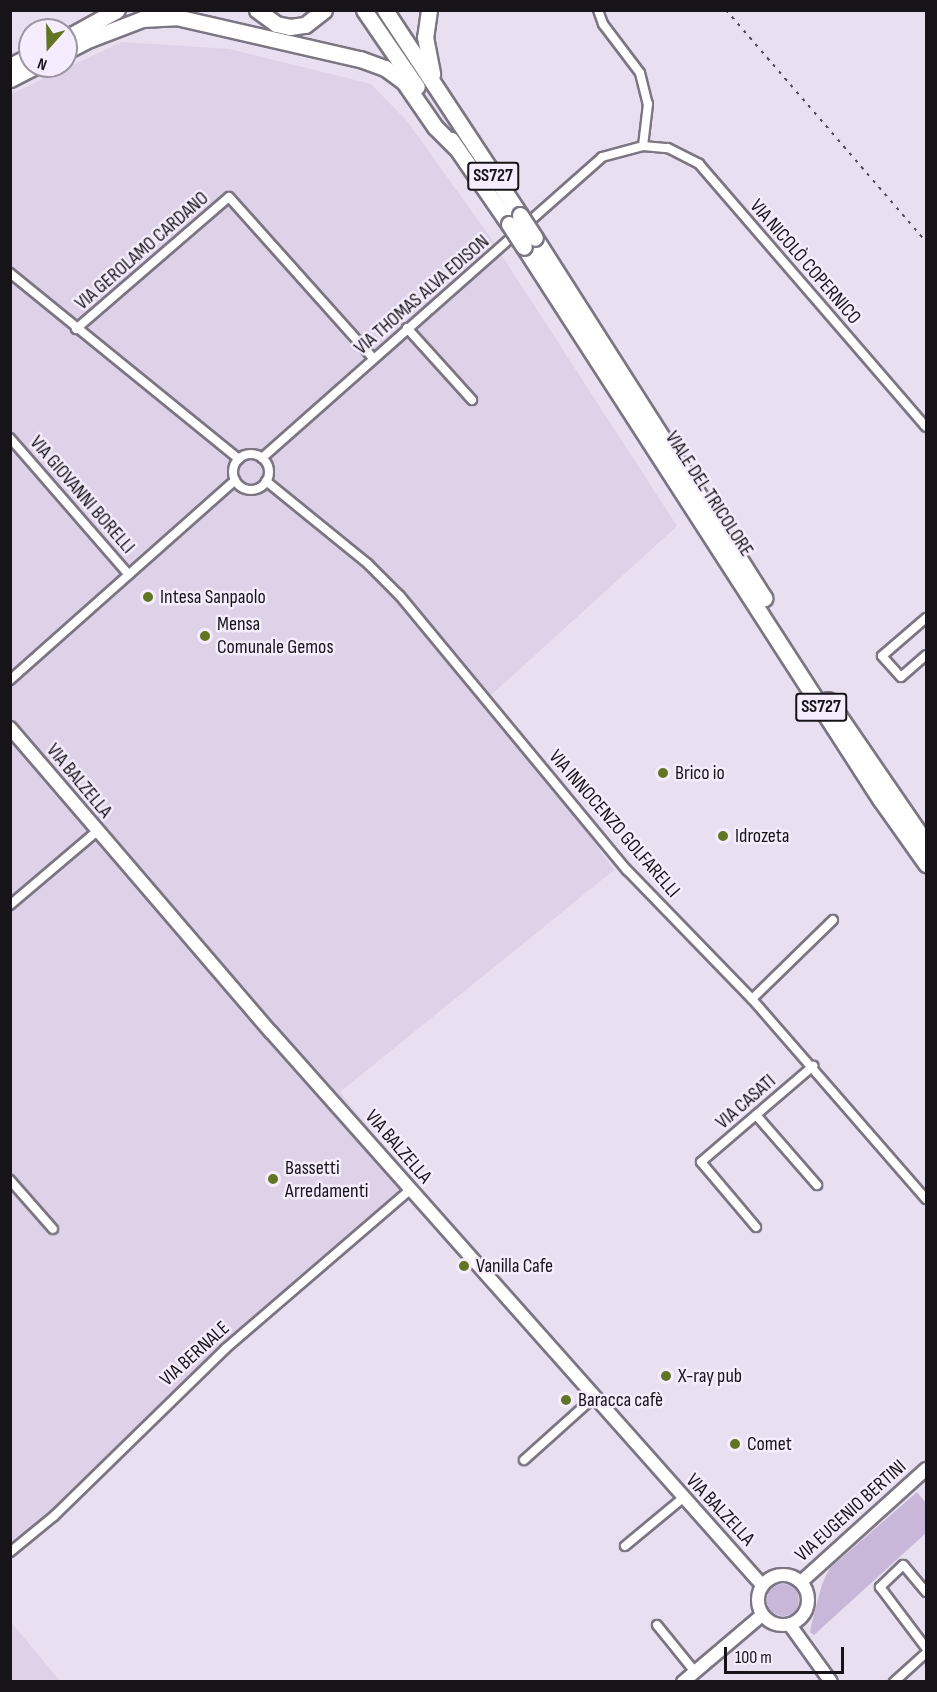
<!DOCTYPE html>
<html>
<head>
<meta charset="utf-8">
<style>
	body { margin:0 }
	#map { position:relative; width:937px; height:1692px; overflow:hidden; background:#e8e0f0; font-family:"Sofia Sans Condensed",sans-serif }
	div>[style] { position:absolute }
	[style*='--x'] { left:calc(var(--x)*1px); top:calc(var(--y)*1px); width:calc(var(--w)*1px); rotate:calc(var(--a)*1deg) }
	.built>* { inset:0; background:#ddd2e8 }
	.green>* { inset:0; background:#c8b7d8 }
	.round { border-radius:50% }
	.roads { filter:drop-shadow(2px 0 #7c7582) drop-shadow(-2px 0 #7c7582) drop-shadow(0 2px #7c7582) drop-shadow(0 -2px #7c7582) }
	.street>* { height:8px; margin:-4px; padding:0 4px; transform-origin:4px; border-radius:4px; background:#fff }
	.street>.ring { margin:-4px; padding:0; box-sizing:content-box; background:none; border:8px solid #fff; border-radius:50% }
	.secondary>* { height:12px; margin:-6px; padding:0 6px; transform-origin:6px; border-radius:6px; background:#fff }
	.secondary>.ring { margin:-6px; padding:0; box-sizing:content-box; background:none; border:12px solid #fff; border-radius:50% }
	.highway>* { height:15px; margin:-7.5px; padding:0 7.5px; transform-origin:7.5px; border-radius:7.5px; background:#fff }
	.rail>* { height:2px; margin-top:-1px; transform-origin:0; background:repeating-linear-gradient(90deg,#4e4b53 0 3px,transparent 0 9px) }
	.bridges { filter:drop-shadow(2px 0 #7c7582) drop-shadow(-2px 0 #7c7582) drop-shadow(0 2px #7c7582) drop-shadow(0 -2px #7c7582) }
	.highway-bridge>* { height:15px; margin:-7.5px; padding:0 7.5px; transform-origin:7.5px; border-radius:7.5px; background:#fff }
	.dots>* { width:16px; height:16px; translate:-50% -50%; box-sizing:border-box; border:3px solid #f5edfd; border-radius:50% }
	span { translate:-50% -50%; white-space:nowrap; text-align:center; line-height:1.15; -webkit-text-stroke:5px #f5edfd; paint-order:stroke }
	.shield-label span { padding:2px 4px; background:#f5edfd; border:2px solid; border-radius:4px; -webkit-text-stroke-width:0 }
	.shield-label { font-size:18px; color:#161419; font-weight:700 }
	.street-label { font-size:20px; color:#161419 }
	.poi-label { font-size:20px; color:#161419 }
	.left { translate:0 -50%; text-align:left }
	.frame { position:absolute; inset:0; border:12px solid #161419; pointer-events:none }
	.north { position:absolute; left:18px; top:18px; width:60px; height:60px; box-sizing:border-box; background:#f5edfd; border:2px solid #9c96a2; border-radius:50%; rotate:200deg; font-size:16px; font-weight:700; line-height:24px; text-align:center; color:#161419 }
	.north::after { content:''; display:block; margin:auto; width:21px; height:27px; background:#627523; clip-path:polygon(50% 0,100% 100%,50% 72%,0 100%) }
	.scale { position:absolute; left:724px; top:1647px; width:120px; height:27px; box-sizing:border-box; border:3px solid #161419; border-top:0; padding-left:8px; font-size:18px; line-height:21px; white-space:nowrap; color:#161419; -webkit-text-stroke:4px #f5edfd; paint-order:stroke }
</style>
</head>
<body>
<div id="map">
	<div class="built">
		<div style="clip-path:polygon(122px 42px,230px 49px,371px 84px,407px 121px,488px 234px,677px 526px,490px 696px,614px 870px,340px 1092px,414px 1186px,11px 1552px,11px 94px)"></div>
		<div style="clip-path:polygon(11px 1622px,60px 1681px,11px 1681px)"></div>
	</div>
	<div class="green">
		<div style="clip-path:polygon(917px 1492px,926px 1503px,926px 1533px,814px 1635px,810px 1632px,812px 1622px,822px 1584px,830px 1568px)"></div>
		<div class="round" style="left:767px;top:1584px;width:32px;height:32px"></div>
	</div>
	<div class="roads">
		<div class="street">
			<div style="--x:598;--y:10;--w:15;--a:70"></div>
			<div style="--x:603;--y:24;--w:61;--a:52.9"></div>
			<div style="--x:640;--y:73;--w:32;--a:76"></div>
			<div style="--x:648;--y:104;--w:42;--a:96.8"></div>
			<div style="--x:10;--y:273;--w:295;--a:39.1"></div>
			<div style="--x:407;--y:328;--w:97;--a:47.9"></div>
			<div style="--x:76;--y:329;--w:202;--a:-40.8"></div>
			<div style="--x:229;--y:197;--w:216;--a:48.2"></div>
			<div style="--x:10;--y:438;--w:181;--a:49"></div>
			<div class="ring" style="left:233px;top:454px;width:28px;height:28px"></div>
			<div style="--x:262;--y:458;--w:454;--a:-41.5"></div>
			<div style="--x:602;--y:157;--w:42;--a:-15"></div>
			<div style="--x:643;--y:146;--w:25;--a:5"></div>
			<div style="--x:668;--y:148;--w:35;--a:27"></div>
			<div style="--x:699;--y:164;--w:347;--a:49.2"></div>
			<div style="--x:266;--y:481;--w:132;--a:39.1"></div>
			<div style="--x:368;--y:564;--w:45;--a:45"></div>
			<div style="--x:400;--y:596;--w:356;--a:50.4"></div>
			<div style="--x:627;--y:870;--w:180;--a:45.9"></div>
			<div style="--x:752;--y:999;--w:265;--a:49"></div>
			<div style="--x:926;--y:618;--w:58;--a:139.2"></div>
			<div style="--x:882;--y:656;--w:28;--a:48"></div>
			<div style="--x:901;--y:677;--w:33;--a:-41"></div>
			<div style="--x:10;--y:680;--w:301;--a:-41.6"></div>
			<div style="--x:10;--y:905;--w:113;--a:-40.3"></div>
			<div style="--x:752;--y:999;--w:113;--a:-44.3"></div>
			<div style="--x:756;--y:1115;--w:93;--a:48.9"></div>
			<div style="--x:10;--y:1180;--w:65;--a:48.7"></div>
			<div style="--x:756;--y:1227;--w:85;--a:-130.2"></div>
			<div style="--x:701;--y:1162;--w:148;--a:-40.6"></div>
			<div style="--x:524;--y:1460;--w:93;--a:-41.9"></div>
			<div style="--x:625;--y:1546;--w:75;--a:-39.6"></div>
			<div style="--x:10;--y:1552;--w:57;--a:-39.3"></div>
			<div style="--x:54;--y:1516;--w:239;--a:-44.3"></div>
			<div style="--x:225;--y:1349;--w:244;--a:-40.7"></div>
			<div style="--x:926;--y:1592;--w:35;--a:-130"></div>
			<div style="--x:903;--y:1565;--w:32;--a:136"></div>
			<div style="--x:880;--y:1587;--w:76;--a:53"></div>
			<div style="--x:657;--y:1625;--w:60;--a:51"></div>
			<div style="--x:894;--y:1682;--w:43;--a:-42.2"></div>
		</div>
		<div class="secondary">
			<div style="--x:10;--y:728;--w:401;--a:49.4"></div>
			<div style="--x:271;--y:1032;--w:740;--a:48.4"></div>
			<div class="ring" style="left:758px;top:1575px;width:38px;height:38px"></div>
			<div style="--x:801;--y:1582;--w:169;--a:-42.1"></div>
			<div style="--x:790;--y:1625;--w:70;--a:54.3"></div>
			<div style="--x:683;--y:1682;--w:104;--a:-40.3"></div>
		</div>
		<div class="highway">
			<div style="--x:257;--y:10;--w:24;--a:36"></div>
			<div style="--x:276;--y:24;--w:14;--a:12"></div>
			<div style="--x:290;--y:27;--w:15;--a:-8"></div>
			<div style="--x:305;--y:25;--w:24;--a:-38"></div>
			<div style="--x:364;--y:10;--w:93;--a:55.5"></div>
			<div style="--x:385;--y:10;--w:245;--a:56.6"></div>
			<div style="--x:429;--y:10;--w:27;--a:98"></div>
			<div style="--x:425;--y:37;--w:38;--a:79"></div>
			<div style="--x:66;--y:38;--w:58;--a:-28.8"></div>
			<div style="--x:90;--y:39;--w:56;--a:-21"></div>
			<div style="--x:142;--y:19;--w:34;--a:-3"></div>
			<div style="--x:176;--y:17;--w:189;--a:12.9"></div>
			<div style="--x:360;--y:59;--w:27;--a:20"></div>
			<div style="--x:385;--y:68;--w:24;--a:36"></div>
			<div style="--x:404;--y:82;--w:55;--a:55.4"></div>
			<div style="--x:435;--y:127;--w:28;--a:45"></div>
			<div style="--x:66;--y:51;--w:36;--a:-27"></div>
			<div style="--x:10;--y:66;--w:22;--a:-27"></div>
			<div style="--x:10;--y:79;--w:29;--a:-27"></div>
			<div style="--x:451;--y:140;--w:102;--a:55.4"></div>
			<div style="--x:535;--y:238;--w:427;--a:57.5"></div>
			<div style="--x:524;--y:247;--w:657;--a:57.18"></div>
			<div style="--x:880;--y:799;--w:80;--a:54.7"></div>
			<div style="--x:828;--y:700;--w:173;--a:55.6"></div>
		</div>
	</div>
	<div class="rail">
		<div style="--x:726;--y:10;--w:306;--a:49.2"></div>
	</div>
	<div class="bridges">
		<div class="highway-bridge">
			<div style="--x:520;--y:215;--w:27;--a:57"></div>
			<div style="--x:509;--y:224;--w:27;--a:57"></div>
		</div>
	</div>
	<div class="dots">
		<div style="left:148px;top:597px;background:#627523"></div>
		<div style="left:205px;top:636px;background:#627523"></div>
		<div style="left:663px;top:773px;background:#627523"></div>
		<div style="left:723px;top:836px;background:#627523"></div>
		<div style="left:273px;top:1179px;background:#627523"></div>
		<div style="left:464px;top:1266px;background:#627523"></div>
		<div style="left:666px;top:1376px;background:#627523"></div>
		<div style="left:566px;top:1400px;background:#627523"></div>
		<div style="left:735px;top:1444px;background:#627523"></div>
	</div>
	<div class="shield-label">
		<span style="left:493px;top:176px">SS727</span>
		<span style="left:821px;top:707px">SS727</span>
	</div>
	<div class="street-label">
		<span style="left:142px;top:251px;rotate:-41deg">VIA GEROLAMO CARDANO</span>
		<span style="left:805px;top:262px;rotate:49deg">VIA NICOLÒ COPERNICO</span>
		<span style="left:422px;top:295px;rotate:-41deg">VIA THOMAS ALVA EDISON</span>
		<span style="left:709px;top:494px;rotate:57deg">VIALE DEL TRICOLORE</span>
		<span style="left:82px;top:495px;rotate:49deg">VIA GIOVANNI BORELLI</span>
		<span style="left:79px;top:781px;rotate:50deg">VIA BALZELLA</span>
		<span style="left:614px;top:824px;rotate:49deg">VIA INNOCENZO GOLFARELLI</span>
		<span style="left:746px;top:1102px;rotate:-41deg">VIA CASATI</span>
		<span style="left:398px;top:1147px;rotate:49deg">VIA BALZELLA</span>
		<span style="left:195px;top:1354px;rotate:-42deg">VIA BERNALE</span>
		<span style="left:720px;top:1510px;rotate:47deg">VIA BALZELLA</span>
		<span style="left:851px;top:1511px;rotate:-42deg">VIA EUGENIO BERTINI</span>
	</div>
	<div class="poi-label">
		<span class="left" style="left:160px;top:597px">Intesa Sanpaolo</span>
		<span class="left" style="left:217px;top:636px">Mensa<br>Comunale Gemos</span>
		<span class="left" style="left:675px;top:773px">Brico io</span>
		<span class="left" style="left:735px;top:836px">Idrozeta</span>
		<span class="left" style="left:285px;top:1180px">Bassetti<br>Arredamenti</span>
		<span class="left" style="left:476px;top:1266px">Vanilla Cafe</span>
		<span class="left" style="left:678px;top:1376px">X-ray pub</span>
		<span class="left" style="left:578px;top:1400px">Baracca cafè</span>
		<span class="left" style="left:747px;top:1444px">Comet</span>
	</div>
	<div class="frame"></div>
	<div class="north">N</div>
	<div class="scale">100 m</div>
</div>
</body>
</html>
